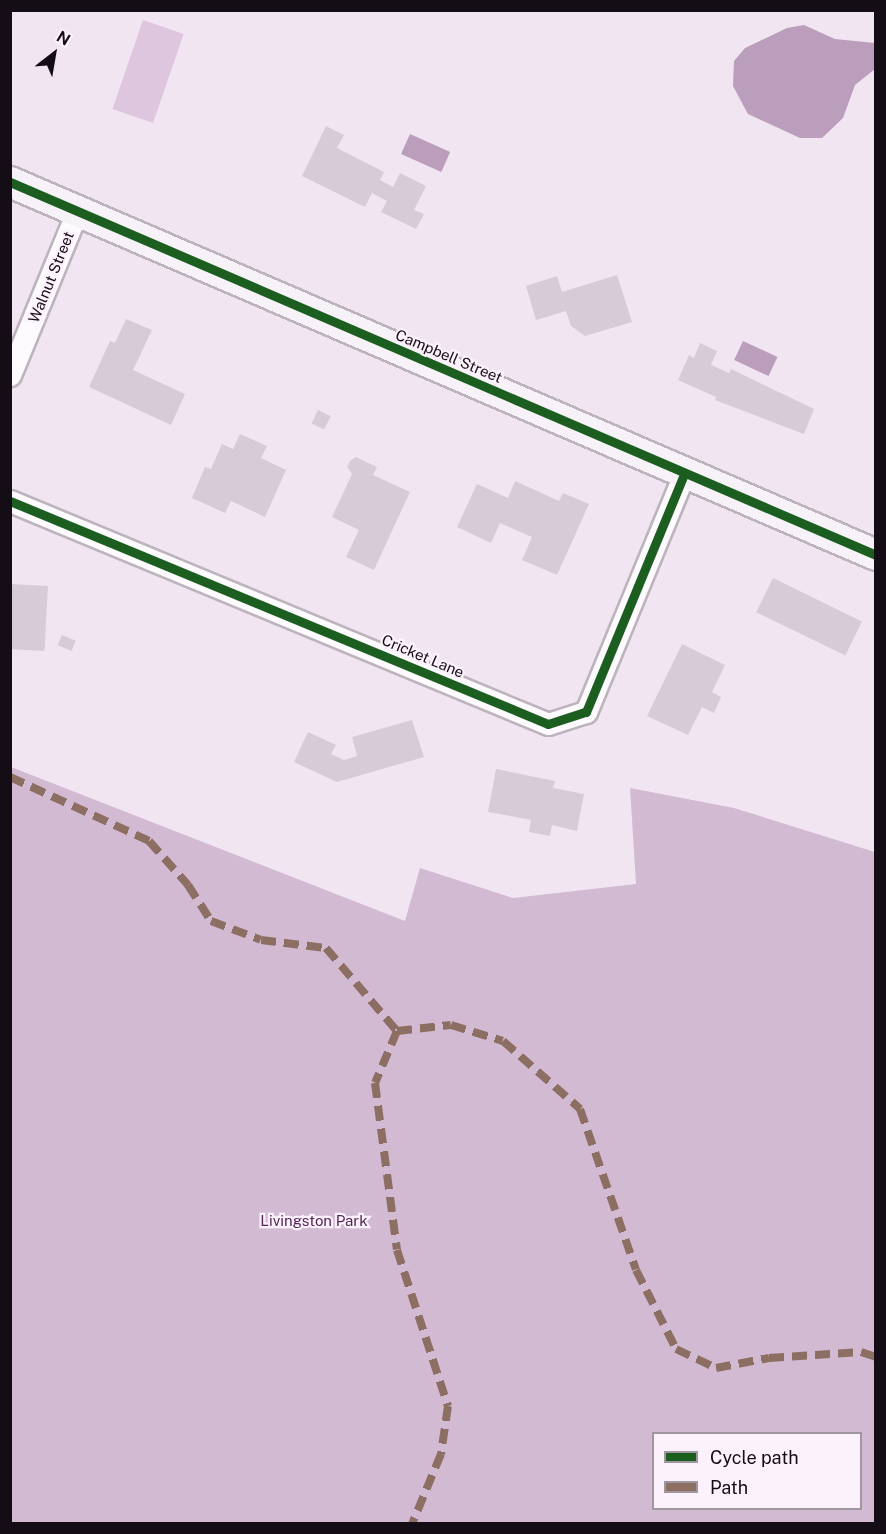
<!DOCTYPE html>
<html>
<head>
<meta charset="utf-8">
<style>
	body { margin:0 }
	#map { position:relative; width:886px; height:1534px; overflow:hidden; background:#f2e5f2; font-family:"Public Sans",sans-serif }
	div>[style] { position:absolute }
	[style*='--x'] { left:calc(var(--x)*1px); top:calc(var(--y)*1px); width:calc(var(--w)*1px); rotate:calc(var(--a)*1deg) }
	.green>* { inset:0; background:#dfc6df; transform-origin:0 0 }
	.forest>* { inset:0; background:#d3bad3 }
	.water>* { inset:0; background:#bb9ebb; transform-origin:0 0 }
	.building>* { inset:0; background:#d7cbd7; transform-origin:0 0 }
	.roads { filter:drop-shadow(2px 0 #bdb3bd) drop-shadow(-2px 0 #bdb3bd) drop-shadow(0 2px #bdb3bd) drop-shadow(0 -2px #bdb3bd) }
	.street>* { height:21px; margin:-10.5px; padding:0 10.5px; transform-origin:10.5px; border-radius:10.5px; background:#fdfbfd }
	.secondary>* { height:30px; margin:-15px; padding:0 15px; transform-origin:15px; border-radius:15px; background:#f7f2f7 }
	.quiet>* { height:8px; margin-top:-4px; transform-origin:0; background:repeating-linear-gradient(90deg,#8d6e63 0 15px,transparent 0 23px) }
	.cycleway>* { height:9px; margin:-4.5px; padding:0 4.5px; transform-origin:4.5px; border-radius:4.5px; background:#1b5e20 }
	span { translate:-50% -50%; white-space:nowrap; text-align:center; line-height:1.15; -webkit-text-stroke:4.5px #fcf2fc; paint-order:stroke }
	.street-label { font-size:15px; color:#150d15 }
	.park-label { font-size:15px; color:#552757 }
	.frame { position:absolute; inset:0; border:12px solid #150d15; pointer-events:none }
	.legend { position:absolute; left:652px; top:1432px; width:210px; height:78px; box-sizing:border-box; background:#fcf2fc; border:2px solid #a096a0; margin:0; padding:8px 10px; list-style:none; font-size:18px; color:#150d15 }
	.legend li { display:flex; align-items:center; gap:12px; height:30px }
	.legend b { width:30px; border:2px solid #a096a0 }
	.north { position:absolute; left:24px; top:24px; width:60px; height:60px; -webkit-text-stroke:4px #fcf2fc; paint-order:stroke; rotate:31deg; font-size:16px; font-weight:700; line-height:24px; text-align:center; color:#150d15 }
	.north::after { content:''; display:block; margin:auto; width:21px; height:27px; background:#150d15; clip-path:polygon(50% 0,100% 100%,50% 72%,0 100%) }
</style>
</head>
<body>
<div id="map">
	<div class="green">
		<div style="left:143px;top:20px;width:43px;height:94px;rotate:19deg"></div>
	</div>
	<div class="forest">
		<div style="clip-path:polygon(evenodd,11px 767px,405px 921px,420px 868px,513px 898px,636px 884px,630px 788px,734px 808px,875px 852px,875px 1523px,11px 1523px,11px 767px,654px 1434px,860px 1434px,860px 1508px,654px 1508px,654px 1434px)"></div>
	</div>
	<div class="water">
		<div style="clip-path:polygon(804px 25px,835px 39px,875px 43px,875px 69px,855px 85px,843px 118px,822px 138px,800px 138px,748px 114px,733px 86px,734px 61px,745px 48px,787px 28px)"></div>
		<div style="left:410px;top:134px;width:44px;height:22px;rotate:24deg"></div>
		<div style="left:743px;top:341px;width:38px;height:21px;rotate:25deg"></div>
	</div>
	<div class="building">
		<div style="clip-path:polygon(326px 126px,344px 135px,337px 148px,384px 172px,380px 180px,393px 187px,400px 173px,426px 186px,414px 210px,424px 214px,416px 229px,381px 212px,387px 201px,372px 193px,365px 207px,302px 176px)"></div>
		<div style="clip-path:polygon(617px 275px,632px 322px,585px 336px,571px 326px,566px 311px,536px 320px,526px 286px,557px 276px,562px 292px)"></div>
		<div style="clip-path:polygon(126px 319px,152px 330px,133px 370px,185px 394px,171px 425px,89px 387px,110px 341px,115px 343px)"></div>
		<div style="clip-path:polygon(700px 343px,717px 351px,711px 365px,729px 373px,731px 369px,814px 409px,804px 434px,715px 400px,716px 397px,678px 380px,689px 355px,694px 358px)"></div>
		<div style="left:318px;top:410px;width:14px;height:15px;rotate:25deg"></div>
		<div style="clip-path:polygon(240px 434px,267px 446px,261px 458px,286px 470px,265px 517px,231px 501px,225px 513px,192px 498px,205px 467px,211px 469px,222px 444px,233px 449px)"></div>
		<div style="clip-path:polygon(356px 457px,377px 467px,373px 475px,410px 492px,374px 570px,346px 557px,359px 530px,332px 517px,352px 474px,347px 467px,350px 461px)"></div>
		<div style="clip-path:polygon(515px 481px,559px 501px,563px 493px,589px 504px,557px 575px,522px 560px,532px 537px,500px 523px,491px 543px,457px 527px,477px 484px,508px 498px)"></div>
		<div style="left:773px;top:578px;width:99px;height:38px;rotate:26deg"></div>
		<div style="left:10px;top:584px;width:38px;height:65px;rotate:3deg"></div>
		<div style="left:62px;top:635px;width:15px;height:11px;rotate:23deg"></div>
		<div style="clip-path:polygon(682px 644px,725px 665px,712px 692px,721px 697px,714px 713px,702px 707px,688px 735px,647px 716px)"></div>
		<div style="clip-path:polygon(412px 720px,424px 757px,337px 782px,294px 762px,308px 732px,336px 745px,331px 754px,344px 760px,357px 756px,352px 737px)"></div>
		<div style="clip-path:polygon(496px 769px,555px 781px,553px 788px,584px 794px,577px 831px,552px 825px,550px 836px,529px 832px,531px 820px,488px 812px)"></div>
	</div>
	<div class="roads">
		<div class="street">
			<div style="--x:10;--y:375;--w:176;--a:-67.7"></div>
			<div style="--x:10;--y:501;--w:582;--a:22.51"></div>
			<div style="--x:548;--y:724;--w:40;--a:-18"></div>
			<div style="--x:586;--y:712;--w:257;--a:-67.6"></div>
		</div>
		<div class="secondary">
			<div style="--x:10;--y:182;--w:943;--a:23.3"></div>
		</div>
	</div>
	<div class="quiet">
		<div style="--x:10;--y:777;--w:153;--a:24.7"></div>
		<div style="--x:149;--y:841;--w:59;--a:48.4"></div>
		<div style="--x:188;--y:885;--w:43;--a:57.4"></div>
		<div style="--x:211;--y:921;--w:53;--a:20.8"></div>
		<div style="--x:261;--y:940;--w:65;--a:7"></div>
		<div style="--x:326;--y:948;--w:109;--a:49.5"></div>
		<div style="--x:397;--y:1031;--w:56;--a:112.9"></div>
		<div style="--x:375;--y:1083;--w:168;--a:82.5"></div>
		<div style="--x:397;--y:1250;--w:164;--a:71.9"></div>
		<div style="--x:448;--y:1406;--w:49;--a:98.3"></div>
		<div style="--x:441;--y:1454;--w:76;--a:112.5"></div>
		<div style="--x:397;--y:1031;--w:54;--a:-6.3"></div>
		<div style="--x:451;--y:1025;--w:54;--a:17.1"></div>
		<div style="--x:503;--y:1041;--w:103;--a:41.4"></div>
		<div style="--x:580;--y:1109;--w:170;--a:70.8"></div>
		<div style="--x:636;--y:1270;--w:89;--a:63.1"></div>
		<div style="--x:676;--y:1349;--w:44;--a:25.4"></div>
		<div style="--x:716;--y:1368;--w:54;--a:-10.7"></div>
		<div style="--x:769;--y:1358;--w:92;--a:-3.7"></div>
		<div style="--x:861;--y:1352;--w:16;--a:18"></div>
	</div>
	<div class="cycleway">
		<div style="--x:10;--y:182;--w:943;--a:23.3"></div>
		<div style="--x:10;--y:501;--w:582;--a:22.51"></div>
		<div style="--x:548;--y:724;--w:40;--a:-18"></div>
		<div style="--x:586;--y:712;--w:257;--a:-67.6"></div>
	</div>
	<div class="street-label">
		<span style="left:51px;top:277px;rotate:-68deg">Walnut Street</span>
		<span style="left:449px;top:356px;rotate:23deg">Campbell Street</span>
		<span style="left:423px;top:656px;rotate:23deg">Cricket Lane</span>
	</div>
	<div class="park-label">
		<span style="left:314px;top:1221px">Livingston Park</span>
	</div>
	<div class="frame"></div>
	<ul class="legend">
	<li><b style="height:8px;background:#1b5e20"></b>Cycle path</li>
	<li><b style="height:8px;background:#8d6e63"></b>Path</li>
	</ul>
	<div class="north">N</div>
</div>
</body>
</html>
